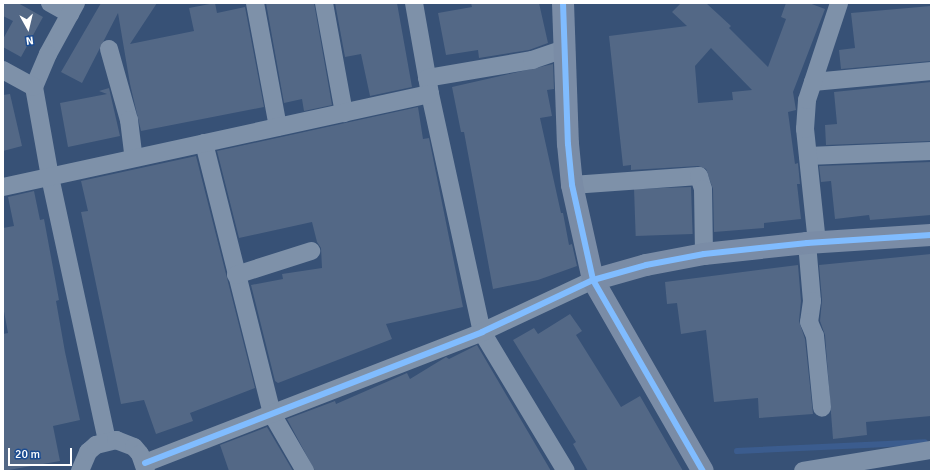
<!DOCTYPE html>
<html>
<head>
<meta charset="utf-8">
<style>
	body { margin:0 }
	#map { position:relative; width:934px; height:474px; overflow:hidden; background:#375176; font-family:Signika,sans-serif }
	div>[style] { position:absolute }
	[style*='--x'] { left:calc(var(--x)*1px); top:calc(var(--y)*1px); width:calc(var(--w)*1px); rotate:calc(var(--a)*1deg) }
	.stream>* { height:6px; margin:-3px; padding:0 3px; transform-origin:3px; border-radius:3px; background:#3b5c8e }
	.building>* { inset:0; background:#536886; transform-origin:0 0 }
	.street>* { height:18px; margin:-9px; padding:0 9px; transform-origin:9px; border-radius:9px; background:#7e91a9 }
	.secondary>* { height:22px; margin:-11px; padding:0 11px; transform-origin:11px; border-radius:11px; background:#7a8ca6 }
	.cycleway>* { height:6px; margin:-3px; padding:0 3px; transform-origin:3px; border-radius:3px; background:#80bcff }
	span { translate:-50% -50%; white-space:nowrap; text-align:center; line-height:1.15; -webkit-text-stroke:3.5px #1c4c91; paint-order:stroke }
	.frame { position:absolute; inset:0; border:4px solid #fff; pointer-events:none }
	.north { position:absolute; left:8px; top:8px; width:40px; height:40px; -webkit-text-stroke:3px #1c4c91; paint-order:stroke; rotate:172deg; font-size:11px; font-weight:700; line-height:16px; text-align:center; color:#fff }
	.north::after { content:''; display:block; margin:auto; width:14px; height:18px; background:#fff; clip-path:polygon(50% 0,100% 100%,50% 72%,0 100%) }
	.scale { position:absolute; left:8px; top:448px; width:64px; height:18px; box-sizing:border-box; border:2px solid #fff; border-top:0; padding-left:5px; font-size:12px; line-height:14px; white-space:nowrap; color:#fff; -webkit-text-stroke:3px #1c4c91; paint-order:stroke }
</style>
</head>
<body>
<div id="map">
	<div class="stream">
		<div style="--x:737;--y:451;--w:188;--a:-2.7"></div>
	</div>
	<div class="building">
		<div style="clip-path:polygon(3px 3px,18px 3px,43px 17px,21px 57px,3px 47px,3px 39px,13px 21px,3px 16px)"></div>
		<div style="clip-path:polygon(101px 3px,157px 3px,130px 44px,194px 31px,189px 8px,215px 3px,217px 13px,245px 7px,264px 107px,141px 131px,130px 84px,118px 13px,82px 83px,61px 72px)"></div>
		<div style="clip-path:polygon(266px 3px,314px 3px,332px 105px,304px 111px,302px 99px,284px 103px)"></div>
		<div style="clip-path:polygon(335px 3px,397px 3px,412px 87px,370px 96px,361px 54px,345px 57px)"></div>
		<div style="clip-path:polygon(471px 3px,539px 3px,548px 43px,529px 50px,479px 58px,478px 50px,446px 55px,438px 13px,472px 7px)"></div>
		<div style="clip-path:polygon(evenodd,681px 3px,706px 3px,731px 26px,729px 28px,768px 67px,786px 19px,781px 17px,786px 3px,809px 3px,825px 9px,793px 92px,796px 110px,788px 112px,795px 164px,798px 163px,800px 184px,797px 184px,801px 219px,764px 223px,764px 228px,714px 232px,713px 189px,706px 169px,698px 166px,631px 170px,631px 165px,623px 166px,609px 36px,687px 26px,672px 12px,681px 3px,711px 48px,752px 90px,732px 92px,733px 100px,698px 103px,695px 66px,711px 48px)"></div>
		<div style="clip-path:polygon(931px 6px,931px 61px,841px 69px,839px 50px,855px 48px,851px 13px)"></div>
		<div style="clip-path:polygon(553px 64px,554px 89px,547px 90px,552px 116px,540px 118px,561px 213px,563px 213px,569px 245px,572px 244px,577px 266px,538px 280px,493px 289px,464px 132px,461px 132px,452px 87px)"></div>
		<div style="clip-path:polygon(931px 82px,931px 141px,826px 145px,825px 125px,837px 124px,834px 92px)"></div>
		<div style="clip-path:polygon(109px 88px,120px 136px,68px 147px,60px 103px,107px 94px,99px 91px)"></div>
		<div style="clip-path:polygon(10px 94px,22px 146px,3px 151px,3px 95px)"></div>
		<div style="clip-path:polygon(418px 107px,423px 139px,429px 138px,463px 307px,386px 324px,392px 339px,278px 383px,275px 381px,251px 285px,283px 279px,282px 274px,322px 268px,321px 248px,317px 242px,312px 222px,239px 238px,217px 151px)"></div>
		<div style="clip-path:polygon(196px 156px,255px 388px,190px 413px,193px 421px,156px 434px,144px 400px,121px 404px,81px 212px,88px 211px,81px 181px)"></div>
		<div style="clip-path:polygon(931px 162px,931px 215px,870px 220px,869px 215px,835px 219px,831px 181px,821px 182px,819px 166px)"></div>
		<div style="left:691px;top:187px;width:47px;height:57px;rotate:88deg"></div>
		<div style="clip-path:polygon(34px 191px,40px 220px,44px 219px,59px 300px,56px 301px,65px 352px,80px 420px,53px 426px,60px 461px,3px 471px,3px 334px,8px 333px,3px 306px,3px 228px,14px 226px,8px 197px)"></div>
		<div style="clip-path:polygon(931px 254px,931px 416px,866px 422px,867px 435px,833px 439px,825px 335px,820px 321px,822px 300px,819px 265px)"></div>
		<div style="clip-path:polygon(798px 265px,801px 301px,799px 321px,805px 339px,813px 414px,759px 418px,758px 398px,714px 402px,706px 330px,681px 334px,677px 303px,667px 304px,665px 282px)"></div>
		<div style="clip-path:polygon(570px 314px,582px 331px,576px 335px,621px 407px,640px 396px,683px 471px,588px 471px,573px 444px,576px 442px,513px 340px,534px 328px,538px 334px)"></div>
		<div style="clip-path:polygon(477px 345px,551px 471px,315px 471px,287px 419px,335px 401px,336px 404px,407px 373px,410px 379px,446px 357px,449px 359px)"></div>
		<div style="clip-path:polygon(267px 427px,293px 471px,229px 471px,220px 445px)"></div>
	</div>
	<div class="street">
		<div style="--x:50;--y:3;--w:23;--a:29"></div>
		<div style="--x:76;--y:3;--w:58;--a:118.8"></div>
		<div style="--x:48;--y:54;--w:36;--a:113"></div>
		<div style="--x:34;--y:87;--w:91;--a:79.9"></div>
		<div style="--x:50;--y:177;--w:270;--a:77.8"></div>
		<div style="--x:255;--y:3;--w:126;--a:79.5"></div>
		<div style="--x:324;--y:3;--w:112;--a:79.7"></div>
		<div style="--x:414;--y:3;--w:92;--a:80"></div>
		<div style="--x:430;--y:94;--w:244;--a:77.7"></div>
		<div style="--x:482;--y:332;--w:162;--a:58.9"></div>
		<div style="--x:109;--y:49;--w:74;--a:74.3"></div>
		<div style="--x:129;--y:120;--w:38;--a:83"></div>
		<div style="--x:3;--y:70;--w:35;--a:29"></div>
		<div style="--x:427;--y:78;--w:107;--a:-9.7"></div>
		<div style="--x:532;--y:60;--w:34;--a:-19"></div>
		<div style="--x:813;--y:82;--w:119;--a:-5.3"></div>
		<div style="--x:204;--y:143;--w:279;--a:75.9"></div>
		<div style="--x:272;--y:414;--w:66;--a:59.9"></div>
		<div style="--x:808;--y:156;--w:123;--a:-2.3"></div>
		<div style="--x:572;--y:185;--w:127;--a:-4.1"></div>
		<div style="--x:699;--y:176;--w:14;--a:73"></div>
		<div style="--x:703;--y:189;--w:65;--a:89.1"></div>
		<div style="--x:3;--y:187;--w:437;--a:-12.3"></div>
		<div style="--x:807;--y:243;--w:58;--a:85.1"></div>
		<div style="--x:812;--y:301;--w:21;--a:98"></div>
		<div style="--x:809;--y:322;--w:15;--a:67"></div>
		<div style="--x:815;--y:336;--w:72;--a:84.4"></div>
		<div style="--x:817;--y:243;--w:115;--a:-96"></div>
		<div style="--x:805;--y:129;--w:29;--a:-86"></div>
		<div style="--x:807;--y:100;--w:102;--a:-71.7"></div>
		<div style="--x:236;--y:275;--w:79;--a:-17.7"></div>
		<div style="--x:145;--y:463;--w:362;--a:-21.2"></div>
		<div style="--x:482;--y:332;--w:123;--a:-25.1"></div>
		<div style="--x:80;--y:471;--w:21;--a:-67"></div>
		<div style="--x:88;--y:452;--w:11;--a:-41"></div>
		<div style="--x:96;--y:445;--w:21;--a:-14"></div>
		<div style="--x:116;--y:440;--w:19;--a:21"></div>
		<div style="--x:134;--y:447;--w:9;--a:49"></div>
		<div style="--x:140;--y:454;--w:18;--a:71"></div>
		<div style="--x:803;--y:471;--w:130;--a:-9.3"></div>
	</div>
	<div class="secondary">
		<div style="--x:563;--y:3;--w:141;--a:88"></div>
		<div style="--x:568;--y:144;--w:41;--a:84.4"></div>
		<div style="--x:572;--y:185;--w:97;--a:77.5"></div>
		<div style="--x:593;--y:280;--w:220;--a:60.1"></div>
		<div style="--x:593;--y:280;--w:55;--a:-15.8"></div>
		<div style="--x:646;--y:265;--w:59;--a:-10.7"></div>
		<div style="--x:704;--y:254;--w:104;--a:-6.1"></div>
		<div style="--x:807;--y:243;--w:124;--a:-3.7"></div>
	</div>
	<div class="cycleway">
		<div style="--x:563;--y:3;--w:141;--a:88"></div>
		<div style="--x:568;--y:144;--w:41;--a:84.4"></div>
		<div style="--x:572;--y:185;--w:97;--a:77.5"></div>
		<div style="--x:593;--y:280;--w:220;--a:60.1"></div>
		<div style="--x:145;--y:463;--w:362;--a:-21.2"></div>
		<div style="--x:482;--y:332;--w:123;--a:-25.1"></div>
		<div style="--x:593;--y:280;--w:55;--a:-15.8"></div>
		<div style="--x:646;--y:265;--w:59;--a:-10.7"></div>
		<div style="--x:704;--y:254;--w:104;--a:-6.1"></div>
		<div style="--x:807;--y:243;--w:124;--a:-3.7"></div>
	</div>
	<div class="frame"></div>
	<div class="north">N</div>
	<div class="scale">20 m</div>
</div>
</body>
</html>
